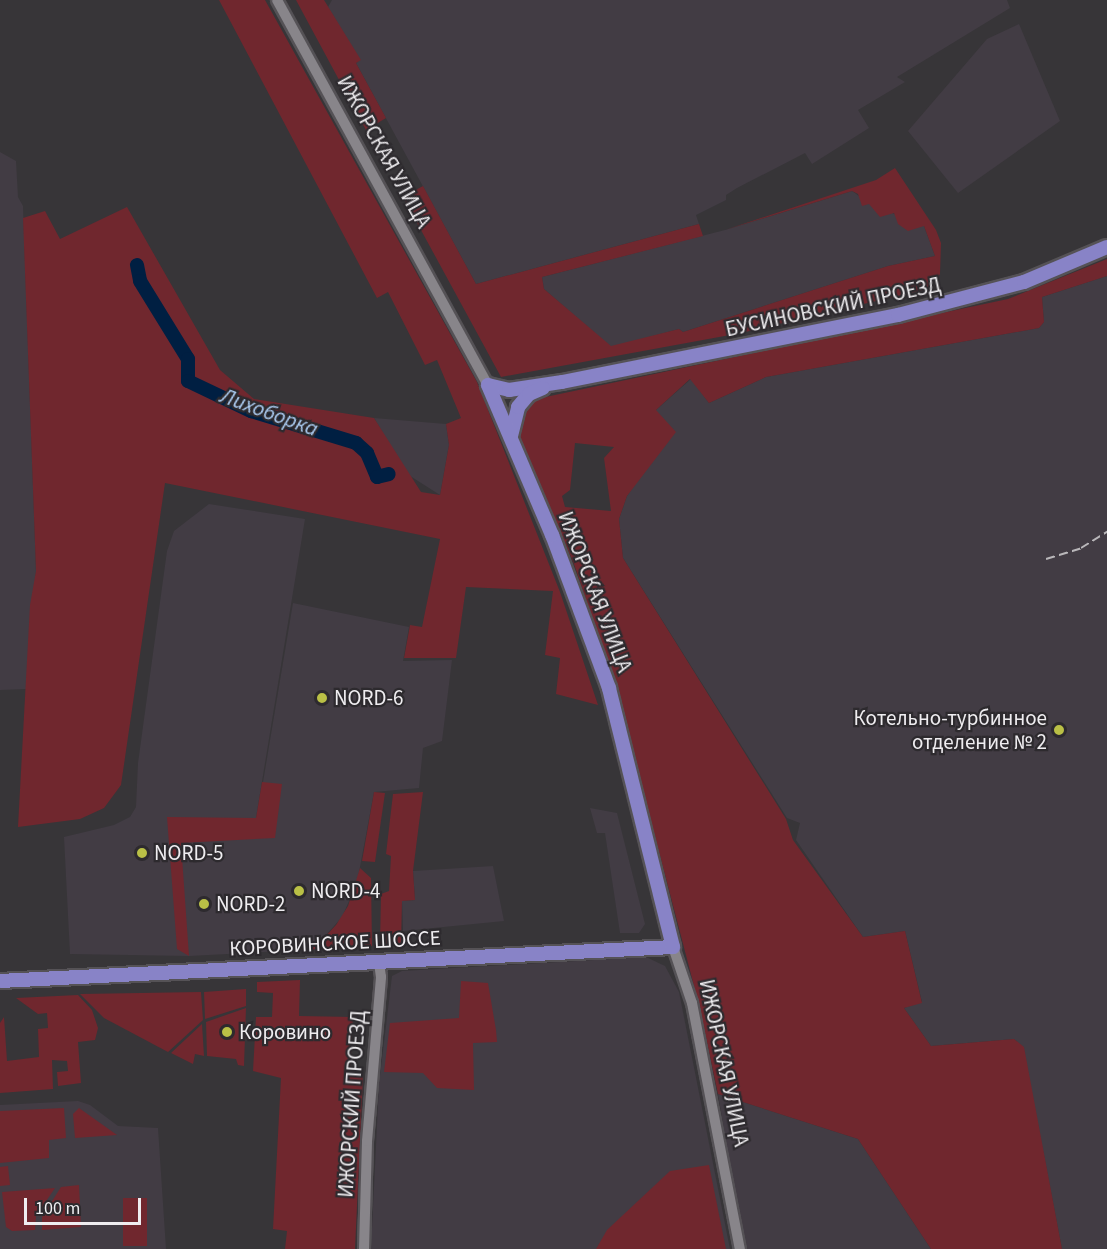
<!DOCTYPE html>
<html>
<head>
<meta charset="utf-8">
<style>
	body { margin:0 }
	#map { position:relative; width:1107px; height:1249px; overflow:hidden; background:#373538; font-family:"Source Sans 3",sans-serif }
	div>[style] { position:absolute }
	[style*='--x'] { left:calc(var(--x)*1px); top:calc(var(--y)*1px); width:calc(var(--w)*1px); rotate:calc(var(--a)*1deg) }
	.built>* { inset:0; background:#423c44 }
	.green>* { inset:0; background:#70272e; transform-origin:0 0 }
	.river>* { height:14px; margin:-7px; padding:0 7px; transform-origin:7px; border-radius:7px; background:#001f42 }
	.roads { filter:drop-shadow(2px 0 #555256) drop-shadow(-2px 0 #555256) drop-shadow(0 2px #555256) drop-shadow(0 -2px #555256) }
	.minor>* { height:10px; margin:-5px; padding:0 5px; transform-origin:5px; border-radius:5px; background:#88858a }
	.major>* { height:14px; margin:-7px; padding:0 7px; transform-origin:7px; border-radius:7px; background:#8883c7 }
	.rail>* { height:2px; margin-top:-1px; transform-origin:0; background:repeating-linear-gradient(90deg,#b9b7ba 0 9px,transparent 0 13.5px) }
	.dots>* { width:16px; height:16px; translate:-50% -50%; box-sizing:border-box; border:3px solid #2d2a2e; border-radius:50% }
	span { translate:-50% -50%; white-space:nowrap; text-align:center; line-height:1.15; -webkit-text-stroke:4.5px #2d2a2e; paint-order:stroke }
	.street-label { font-size:21px; color:#efedf0 }
	.poi-label { font-size:21px; color:#efedf0 }
	.left { translate:0 -50%; text-align:left }
	.right { translate:-100% -50%; text-align:right }
	.water-label { font-size:22px; color:#abcbf1; font-style:italic }
	.scale { position:absolute; left:24px; top:1198px; width:117px; height:27px; box-sizing:border-box; border:3px solid #efedf0; border-top:0; padding-left:8px; font-size:18px; line-height:21px; white-space:nowrap; color:#efedf0; -webkit-text-stroke:4px #2d2a2e; paint-order:stroke }
</style>
</head>
<body>
<div id="map">
	<div class="built">
		<div style="clip-path:polygon(332px 0,1007px 0,1010px 8px,897px 77px,905px 82px,858px 110px,869px 128px,812px 164px,805px 153px,737px 188px,726px 195px,726px 200px,696px 215px,699px 224px,476px 284px,356px 63px,360px 60px,328px 7px)"></div>
		<div style="clip-path:polygon(1019px 24px,1060px 121px,958px 193px,908px 131px,987px 39px)"></div>
		<div style="clip-path:polygon(0 152px,16px 161px,18px 197px,23px 206px,36px 571px,26px 689px,0 690px)"></div>
		<div style="clip-path:polygon(852px 191px,870px 204px,924px 226px,935px 256px,888px 266px,683px 332px,679px 329px,611px 347px,544px 289px,542px 277px,725px 230px)"></div>
		<div style="clip-path:polygon(1107px 276px,1107px 1249px,1062px 1249px,1023px 1047px,1014px 1039px,931px 1046px,904px 1008px,922px 1002px,905px 931px,863px 937px,796px 840px,800px 823px,787px 818px,623px 558px,619px 519px,627px 496px,648px 465px,656px 410px,691px 379px,709px 403px,766px 377px,1039px 328px,1044px 322px,1042px 297px)"></div>
		<div style="clip-path:polygon(374px 418px,446px 424px,449px 445px,440px 495px,407px 474px)"></div>
		<div style="clip-path:polygon(209px 504px,305px 519px,256px 818px,167px 818px,254px 836px,293px 603px,409px 627px,403px 661px,452px 660px,442px 741px,423px 748px,419px 788px,374px 792px,357px 883px,342px 917px,319px 943px,301px 950px,189px 956px,70px 954px,64px 837px,114px 825px,130px 817px,136px 807px,138px 763px,167px 551px,174px 531px)"></div>
		<div style="clip-path:polygon(590px 808px,617px 813px,645px 924px,639px 933px,620px 933px,605px 833px,597px 833px)"></div>
		<div style="clip-path:polygon(493px 866px,504px 921px,403px 931px,402px 901px,415px 900px,413px 871px)"></div>
		<div style="clip-path:polygon(646px 957px,665px 966px,679px 992px,730px 1249px,371px 1249px,379px 1084px,392px 976px,402px 971px)"></div>
		<div style="clip-path:polygon(718px 1094px,858px 1139px,931px 1249px,744px 1249px)"></div>
		<div style="clip-path:polygon(78px 1101px,90px 1105px,118px 1126px,158px 1128px,166px 1249px,0 1249px,0 1105px)"></div>
	</div>
	<div class="green">
		<div style="clip-path:polygon(219px 0,265px 0,477px 382px,560px 592px,598px 705px,556px 694px,560px 658px,545px 655px,553px 591px,466px 587px,456px 658px,404px 658px,410px 625px,422px 627px,440px 539px,165px 483px,121px 785px,104px 808px,80px 819px,18px 827px,30px 605px,36px 571px,23px 218px,45px 211px,60px 239px,127px 207px,220px 370px,254px 399px,374px 418px,421px 492px,440px 495px,449px 445px,446px 424px,461px 418px,437px 360px,425px 365px,388px 292px,377px 298px)"></div>
		<div style="clip-path:polygon(296px 0,324px 0,361px 60px,356px 63px,386px 118px,366px 130px)"></div>
		<div style="clip-path:polygon(895px 168px,936px 230px,941px 243px,940px 274px,927px 289px,741px 333px,501px 377px,403px 197px,423px 186px,476px 284px,699px 224px,703px 236px,542px 277px,544px 289px,611px 346px,679px 329px,683px 332px,888px 266px,935px 256px,924px 226px,908px 231px,898px 224px,894px 213px,880px 217px,869px 204px,862px 206px,858px 194px,852px 191px,725px 230px,876px 180px)"></div>
		<div style="clip-path:polygon(evenodd,1107px 259px,1107px 276px,1042px 297px,1044px 322px,1039px 328px,766px 377px,709px 403px,690px 379px,656px 410px,676px 432px,627px 496px,619px 519px,623px 558px,786px 819px,793px 840px,863px 937px,905px 931px,922px 1003px,904px 1008px,931px 1046px,1014px 1039px,1024px 1047px,1062px 1249px,931px 1249px,858px 1139px,718px 1094px,700px 1009px,618px 694px,574px 564px,518px 434px,517px 415px,536px 399px,1008px 299px,1107px 259px,575px 443px,614px 447px,604px 458px,611px 511px,565px 507px,562px 496px,570px 490px,575px 443px)"></div>
		<div style="clip-path:polygon(262px 782px,282px 784px,275px 838px,181px 843px,189px 956px,177px 949px,167px 817px,256px 818px)"></div>
		<div style="clip-path:polygon(374px 792px,385px 793px,375px 862px,362px 861px)"></div>
		<div style="clip-path:polygon(423px 792px,413px 871px,415px 900px,402px 901px,401px 944px,380px 945px,381px 894px,389px 891px,391px 856px,386px 854px,393px 794px)"></div>
		<div style="clip-path:polygon(360px 868px,371px 878px,372px 946px,301px 950px,319px 943px,336px 925px,348px 906px)"></div>
		<div style="clip-path:polygon(300px 980px,299px 1016px,353px 1017px,350px 1075px,363px 1076px,355px 1249px,285px 1249px,287px 1231px,273px 1229px,281px 1078px,253px 1071px,256px 1017px,272px 1017px,273px 993px,257px 992px,257px 982px)"></div>
		<div style="clip-path:polygon(461px 981px,488px 983px,496px 1030px,497px 1042px,473px 1043px,474px 1090px,437px 1088px,423px 1073px,384px 1072px,390px 1023px,459px 1018px)"></div>
		<div style="clip-path:polygon(246px 989px,246px 1006px,205px 1019px,204px 992px)"></div>
		<div style="clip-path:polygon(201px 992px,203px 1020px,168px 1052px,104px 1018px,80px 994px)"></div>
		<div style="clip-path:polygon(78px 995px,92px 1010px,98px 1028px,95px 1040px,78px 1042px,81px 1083px,58px 1086px,57px 1072px,68px 1071px,67px 1061px,52px 1060px,53px 1089px,0 1093px,0 1023px,4px 1017px,7px 1061px,39px 1057px,38px 1029px,48px 1028px,47px 1013px,38px 1014px,16px 998px)"></div>
		<div style="clip-path:polygon(246px 1008px,244px 1066px,238px 1065px,236px 1059px,207px 1056px,206px 1022px)"></div>
		<div style="clip-path:polygon(202px 1024px,204px 1056px,195px 1054px,193px 1064px,171px 1053px)"></div>
		<div style="clip-path:polygon(64px 1108px,66px 1138px,49px 1140px,49px 1158px,0 1163px,0 1111px)"></div>
		<div style="clip-path:polygon(79px 1108px,117px 1135px,75px 1138px,73px 1114px)"></div>
		<div style="clip-path:polygon(709px 1165px,726px 1249px,596px 1249px,607px 1230px,670px 1171px)"></div>
		<div style="clip-path:polygon(8px 1166px,10px 1185px,0 1186px,0 1167px)"></div>
		<div style="clip-path:polygon(79px 1185px,81px 1227px,42px 1230px,42px 1217px,61px 1187px)"></div>
		<div style="clip-path:polygon(55px 1188px,36px 1216px,35px 1230px,12px 1231px,6px 1227px,2px 1192px)"></div>
		<div style="left:123px;top:1198px;width:24px;height:48px"></div>
	</div>
	<div class="river">
		<div style="--x:137;--y:265;--w:16;--a:79"></div>
		<div style="--x:140;--y:281;--w:92;--a:58.4"></div>
		<div style="--x:188;--y:359;--w:22;--a:90"></div>
		<div style="--x:188;--y:381;--w:70;--a:25.5"></div>
		<div style="--x:251;--y:411;--w:110;--a:16.9"></div>
		<div style="--x:356;--y:443;--w:15;--a:42"></div>
		<div style="--x:367;--y:453;--w:26;--a:67"></div>
		<div style="--x:377;--y:477;--w:12;--a:-14"></div>
	</div>
	<div class="roads">
		<div class="minor">
			<div style="--x:277;--y:0;--w:439;--a:61.3"></div>
			<div style="--x:673;--y:947;--w:59;--a:71.3"></div>
			<div style="--x:692;--y:1003;--w:251;--a:79"></div>
			<div style="--x:364;--y:1249;--w:108;--a:-88.4"></div>
			<div style="--x:367;--y:1141;--w:165;--a:-85.1"></div>
			<div style="--x:381;--y:977;--w:15;--a:-98"></div>
		</div>
		<div class="major">
			<div style="--x:488;--y:385;--w:22;--a:13"></div>
			<div style="--x:509;--y:390;--w:54;--a:-8.6"></div>
			<div style="--x:562;--y:382;--w:343;--a:-11.3"></div>
			<div style="--x:898;--y:315;--w:130;--a:-14.7"></div>
			<div style="--x:1024;--y:282;--w:90;--a:-22.9"></div>
			<div style="--x:511;--y:436;--w:30;--a:-76"></div>
			<div style="--x:518;--y:407;--w:17;--a:-50"></div>
			<div style="--x:529;--y:394;--w:15;--a:-23"></div>
			<div style="--x:0;--y:981;--w:674;--a:-2.89"></div>
			<div style="--x:673;--y:947;--w:267;--a:-103.9"></div>
			<div style="--x:609;--y:688;--w:163;--a:-110.4"></div>
			<div style="--x:552;--y:535;--w:163;--a:-113.1"></div>
		</div>
	</div>
	<div class="rail">
		<div style="--x:1046;--y:559;--w:37;--a:-17"></div>
		<div style="--x:1081;--y:548;--w:31;--a:-32"></div>
	</div>
	<div class="dots">
		<div style="left:322px;top:698px;background:#bac046"></div>
		<div style="left:1059px;top:730px;background:#bac046"></div>
		<div style="left:142px;top:853px;background:#bac046"></div>
		<div style="left:299px;top:891px;background:#bac046"></div>
		<div style="left:204px;top:904px;background:#bac046"></div>
		<div style="left:227px;top:1032px;background:#bac046"></div>
	</div>
	<div class="street-label">
		<span style="left:384px;top:152px;rotate:61deg">ИЖОРСКАЯ УЛИЦА</span>
		<span style="left:833px;top:307px;rotate:-12deg">БУСИНОВСКИЙ ПРОЕЗД</span>
		<span style="left:595px;top:592px;rotate:69deg">ИЖОРСКАЯ УЛИЦА</span>
		<span style="left:335px;top:943px;rotate:-3deg">КОРОВИНСКОЕ ШОССЕ</span>
		<span style="left:724px;top:1063px;rotate:78deg">ИЖОРСКАЯ УЛИЦА</span>
		<span style="left:352px;top:1104px;rotate:-86deg">ИЖОРСКИЙ ПРОЕЗД</span>
	</div>
	<div class="poi-label">
		<span class="left" style="left:334px;top:698px">NORD-6</span>
		<span class="right" style="left:1047px;top:730px">Котельно-турбинное<br>отделение № 2</span>
		<span class="left" style="left:154px;top:853px">NORD-5</span>
		<span class="left" style="left:311px;top:891px">NORD-4</span>
		<span class="left" style="left:216px;top:904px">NORD-2</span>
		<span class="left" style="left:239px;top:1032px">Коровино</span>
	</div>
	<div class="water-label">
		<span style="left:269px;top:413px;rotate:20deg">Лихоборка</span>
	</div>
	<div class="scale">100 m</div>
</div>
</body>
</html>
